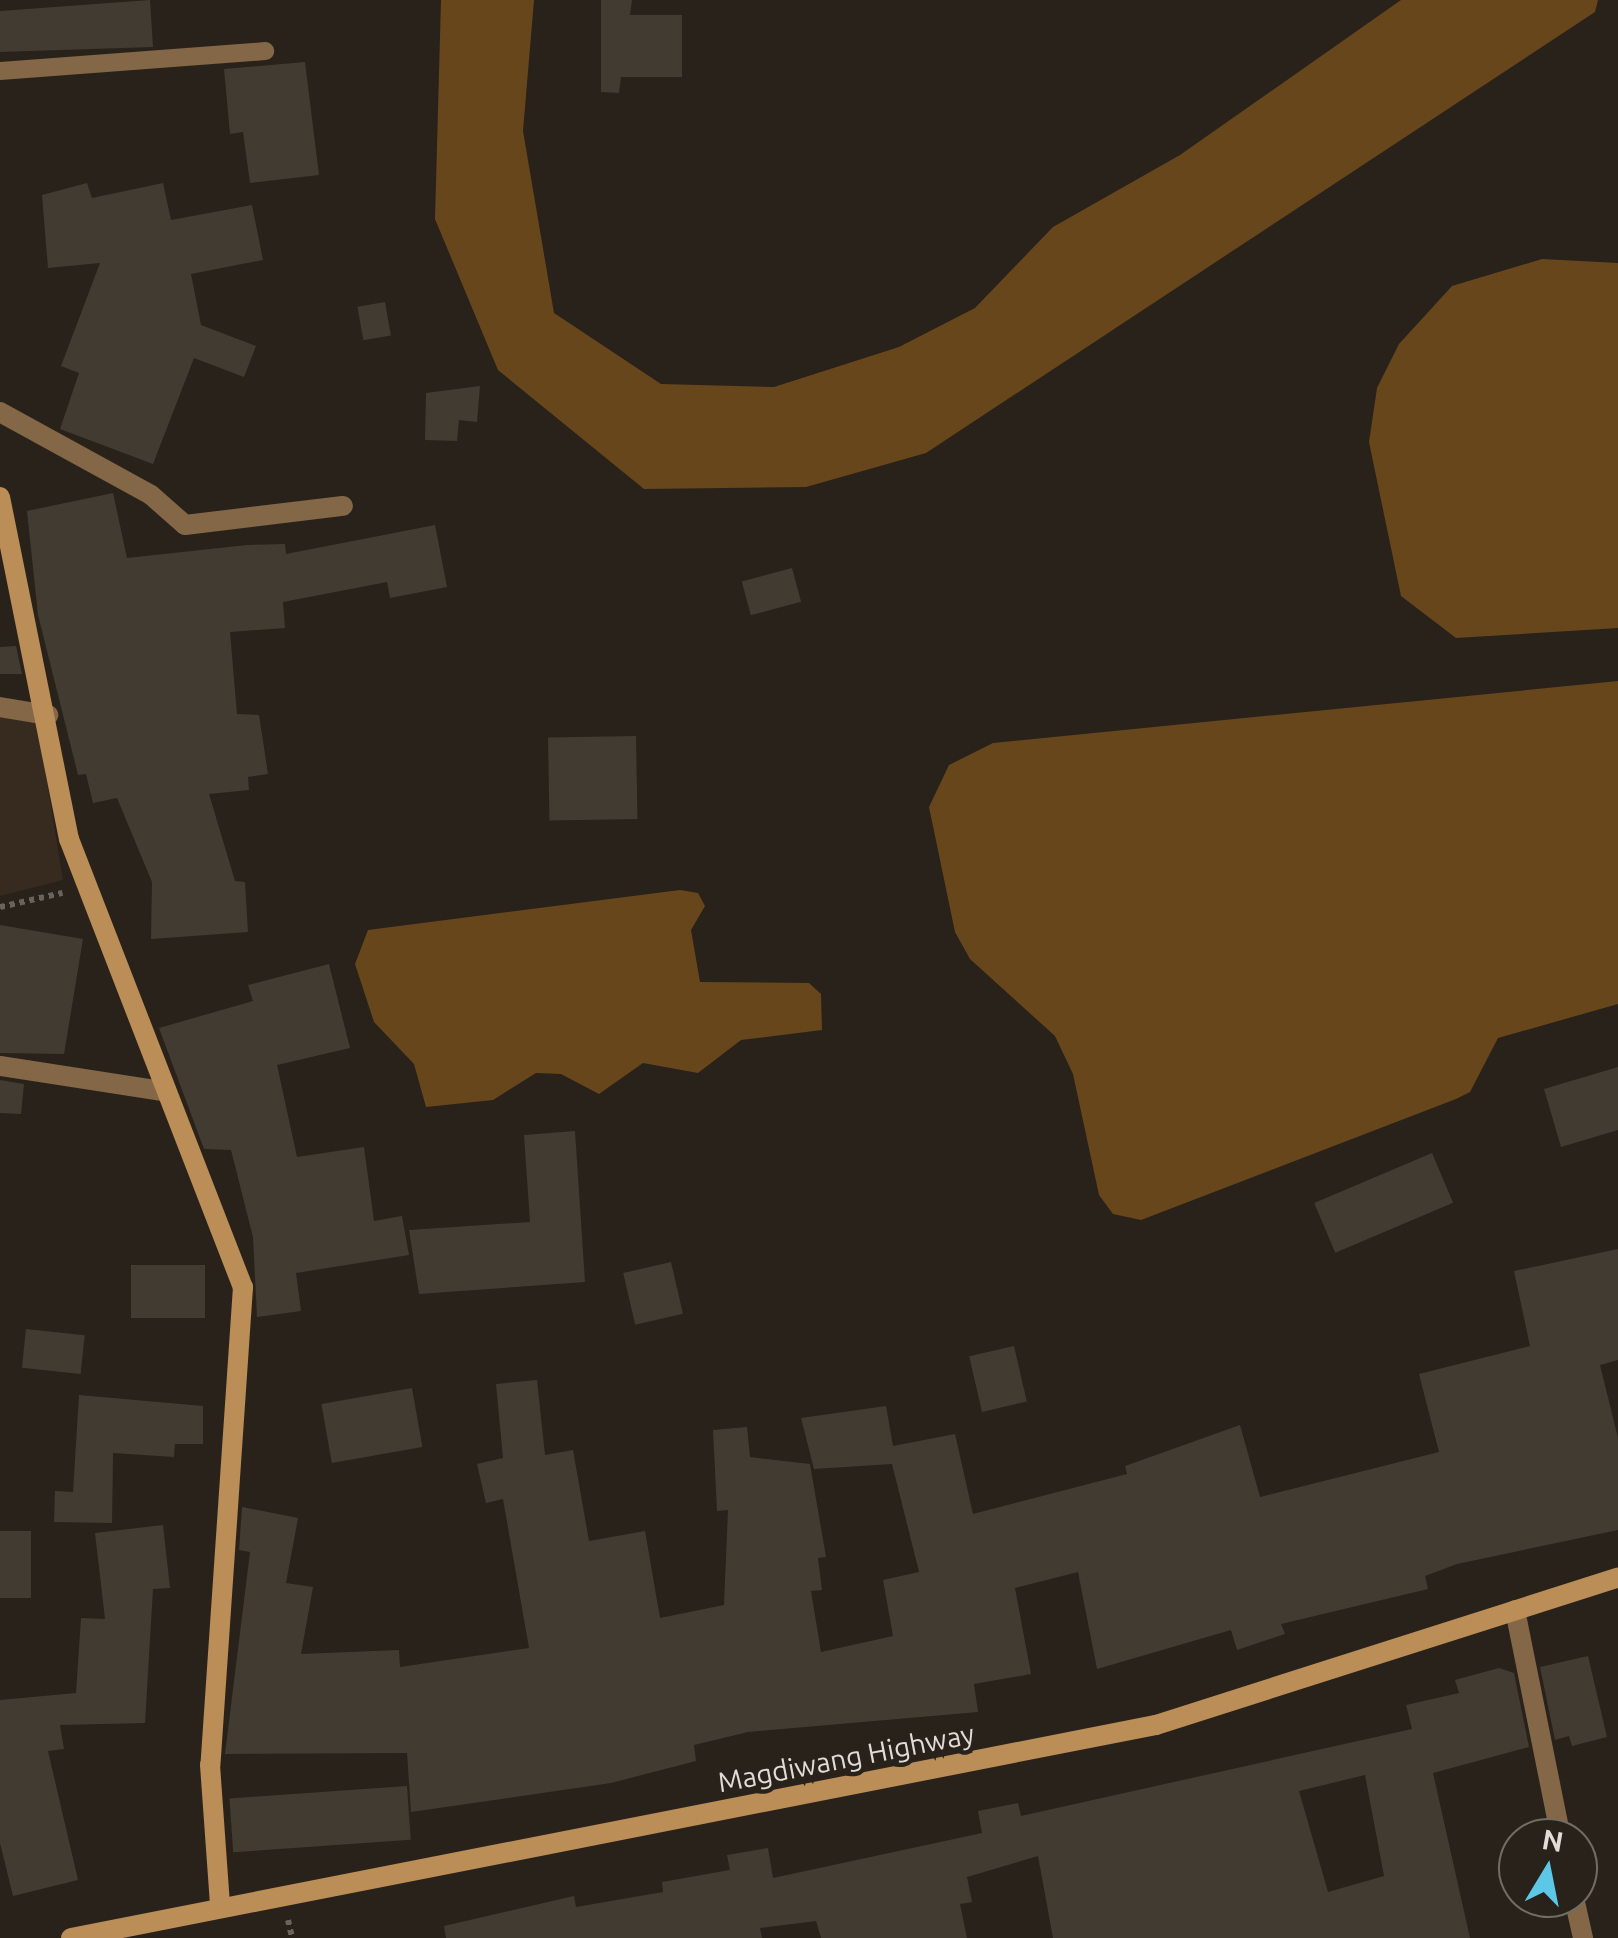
<!DOCTYPE html>
<html>
<head>
<meta charset="utf-8">
<style>
	body { margin:0 }
	#map { position:relative; width:1618px; height:1938px; overflow:hidden; background:#29221a; font-family:Ubuntu,sans-serif }
	div>[style] { position:absolute }
	[style*='--x'] { left:calc(var(--x)*1px); top:calc(var(--y)*1px); width:calc(var(--w)*1px); rotate:calc(var(--a)*1deg) }
	.built>* { inset:0; background:#362b1e }
	.water>* { inset:0; background:#67461c }
	.building>* { inset:0; background:#423b32; transform-origin:0 0 }
	.path>* { height:6px; margin-top:-3px; transform-origin:0; background:repeating-linear-gradient(90deg,#6a635c 0 5px,transparent 0 10px) }
	.lane>* { height:18px; margin:-9px; padding:0 9px; transform-origin:9px; border-radius:9px; background:#836746 }
	.street>* { height:20px; margin:-10px; padding:0 10px; transform-origin:10px; border-radius:10px; background:#836746 }
	.secondary>* { height:20px; margin:-10px; padding:0 10px; transform-origin:10px; border-radius:10px; background:#bb8d57 }
	span { translate:-50% -50%; white-space:nowrap; text-align:center; line-height:1.15; -webkit-text-stroke:9px #29221a; paint-order:stroke }
	.street-label { font-size:28px; color:#e1dcd6 }
	.north { position:absolute; left:1498px; top:1818px; width:100px; height:100px; box-sizing:border-box; background:#29221a; border:2px solid #736c65; border-radius:50%; rotate:10deg; font-size:28px; font-weight:700; line-height:40px; text-align:center; color:#e1dcd6 }
	.north::after { content:''; display:block; margin:auto; width:35px; height:45px; background:#5cc7e7; clip-path:polygon(50% 0,100% 100%,50% 72%,0 100%) }
</style>
</head>
<body>
<div id="map">
	<div class="built">
		<div style="clip-path:polygon(0 714px,37px 721px,63px 880px,0 896px)"></div>
	</div>
	<div class="water">
		<div style="clip-path:polygon(441px 0,534px 0,523px 131px,554px 313px,661px 384px,774px 387px,899px 347px,975px 308px,1053px 227px,1180px 155px,1401px 0,1598px 0,1595px 12px,926px 453px,806px 487px,644px 489px,498px 370px,435px 219px)"></div>
		<div style="clip-path:polygon(1542px 259px,1618px 263px,1618px 628px,1456px 638px,1401px 596px,1369px 442px,1377px 388px,1399px 344px,1452px 286px)"></div>
		<div style="clip-path:polygon(1618px 681px,1618px 1004px,1498px 1038px,1470px 1092px,1456px 1099px,1141px 1220px,1113px 1214px,1099px 1195px,1073px 1074px,1055px 1036px,970px 959px,955px 932px,929px 807px,949px 765px,993px 743px)"></div>
		<div style="clip-path:polygon(680px 890px,698px 893px,705px 906px,691px 930px,700px 982px,809px 983px,821px 994px,822px 1030px,741px 1040px,698px 1073px,643px 1063px,599px 1094px,561px 1074px,536px 1073px,493px 1100px,426px 1107px,414px 1064px,374px 1022px,355px 964px,368px 930px)"></div>
	</div>
	<div class="building">
		<div style="clip-path:polygon(150px 0,153px 47px,0 52px,0 11px)"></div>
		<div style="clip-path:polygon(601px 0,632px 0,630px 15px,682px 15px,682px 77px,621px 77px,619px 93px,601px 92px)"></div>
		<div style="clip-path:polygon(305px 62px,319px 175px,250px 183px,243px 132px,230px 134px,224px 69px)"></div>
		<div style="clip-path:polygon(87px 183px,92px 198px,163px 183px,171px 220px,252px 205px,263px 260px,191px 274px,201px 325px,256px 346px,244px 377px,194px 358px,153px 464px,60px 429px,79px 373px,61px 366px,100px 263px,48px 268px,42px 195px)"></div>
		<div style="left:385px;top:302px;width:34px;height:28px;rotate:80deg"></div>
		<div style="clip-path:polygon(480px 386px,477px 422px,459px 420px,457px 441px,425px 440px,426px 393px)"></div>
		<div style="clip-path:polygon(113px 493px,127px 558px,247px 545px,285px 544px,286px 554px,435px 525px,447px 587px,390px 598px,387px 582px,283px 602px,285px 628px,230px 632px,237px 714px,259px 715px,268px 774px,248px 777px,249px 790px,209px 794px,235px 881px,245px 882px,248px 932px,151px 939px,152px 882px,117px 798px,93px 803px,86px 774px,78px 775px,38px 615px,27px 511px)"></div>
		<div style="left:792px;top:568px;width:35px;height:52px;rotate:75deg"></div>
		<div style="clip-path:polygon(16px 646px,22px 674px,0 674px,0 647px)"></div>
		<div style="left:636px;top:736px;width:83px;height:88px;rotate:89deg"></div>
		<div style="clip-path:polygon(0 925px,83px 939px,64px 1054px,0 1053px)"></div>
		<div style="clip-path:polygon(329px 964px,350px 1048px,277px 1065px,297px 1157px,364px 1147px,374px 1221px,402px 1216px,409px 1255px,296px 1273px,301px 1311px,257px 1317px,253px 1237px,231px 1150px,204px 1149px,159px 1028px,253px 1001px,248px 985px)"></div>
		<div style="clip-path:polygon(1618px 1067px,1618px 1130px,1561px 1147px,1544px 1089px)"></div>
		<div style="clip-path:polygon(0 1080px,24px 1084px,21px 1114px,0 1113px)"></div>
		<div style="clip-path:polygon(575px 1131px,585px 1282px,419px 1294px,409px 1230px,530px 1222px,524px 1135px)"></div>
		<div style="left:1432px;top:1153px;width:54px;height:128px;rotate:67deg"></div>
		<div style="clip-path:polygon(1618px 1249px,1618px 1360px,1600px 1365px,1618px 1438px,1618px 1530px,1457px 1564px,1425px 1576px,1428px 1589px,1281px 1624px,1285px 1634px,1237px 1650px,1231px 1630px,1097px 1669px,1078px 1572px,1015px 1588px,1031px 1674px,974px 1684px,978px 1712px,748px 1732px,694px 1745px,696px 1761px,611px 1783px,411px 1812px,407px 1753px,225px 1754px,250px 1552px,239px 1550px,242px 1507px,298px 1518px,286px 1583px,313px 1587px,301px 1654px,399px 1650px,400px 1667px,529px 1648px,503px 1499px,486px 1503px,477px 1464px,503px 1458px,496px 1384px,537px 1380px,545px 1455px,573px 1450px,589px 1541px,645px 1531px,660px 1618px,724px 1605px,728px 1510px,717px 1511px,713px 1430px,747px 1427px,750px 1457px,810px 1464px,826px 1557px,818px 1558px,822px 1590px,811px 1591px,821px 1652px,893px 1636px,883px 1580px,919px 1572px,892px 1464px,814px 1469px,801px 1418px,886px 1406px,893px 1446px,955px 1434px,973px 1514px,1127px 1474px,1125px 1466px,1240px 1425px,1260px 1497px,1439px 1452px,1419px 1374px,1530px 1346px,1514px 1271px)"></div>
		<div style="left:671px;top:1262px;width:53px;height:49px;rotate:77deg"></div>
		<div style="left:205px;top:1265px;width:53px;height:74px;rotate:90deg"></div>
		<div style="left:26px;top:1329px;width:59px;height:39px;rotate:6deg"></div>
		<div style="left:1014px;top:1346px;width:57px;height:46px;rotate:77deg"></div>
		<div style="left:412px;top:1388px;width:60px;height:92px;rotate:80deg"></div>
		<div style="clip-path:polygon(79px 1395px,203px 1406px,203px 1444px,175px 1444px,174px 1457px,113px 1453px,112px 1523px,54px 1522px,55px 1491px,73px 1492px)"></div>
		<div style="clip-path:polygon(163px 1525px,170px 1588px,153px 1589px,145px 1723px,60px 1725px,64px 1749px,48px 1751px,78px 1880px,13px 1896px,0 1843px,0 1700px,76px 1693px,81px 1618px,105px 1619px,95px 1533px)"></div>
		<div style="left:0;top:1531px;width:31px;height:67px"></div>
		<div style="clip-path:polygon(1588px 1656px,1607px 1737px,1572px 1746px,1569px 1736px,1555px 1740px,1540px 1667px)"></div>
		<div style="clip-path:polygon(evenodd,1499px 1668px,1514px 1673px,1529px 1747px,1433px 1773px,1470px 1938px,1053px 1938px,1038px 1856px,967px 1877px,972px 1902px,960px 1904px,967px 1938px,821px 1938px,816px 1921px,760px 1928px,762px 1938px,446px 1938px,444px 1926px,574px 1896px,576px 1907px,663px 1892px,662px 1882px,730px 1870px,727px 1855px,768px 1848px,773px 1878px,982px 1833px,978px 1811px,1018px 1803px,1021px 1816px,1412px 1729px,1406px 1705px,1459px 1693px,1455px 1680px,1499px 1668px,1365px 1775px,1384px 1876px,1328px 1892px,1299px 1791px,1365px 1775px)"></div>
		<div style="left:407px;top:1786px;width:54px;height:178px;rotate:86deg"></div>
	</div>
	<div class="path">
		<div style="--x:0;--y:907;--w:64;--a:-12.7"></div>
		<div style="--x:288;--y:1920;--w:18;--a:77"></div>
	</div>
	<div class="lane">
		<div style="--x:0;--y:71;--w:266;--a:-4.3"></div>
	</div>
	<div class="street">
		<div style="--x:0;--y:412;--w:172;--a:28.8"></div>
		<div style="--x:151;--y:495;--w:45;--a:41.4"></div>
		<div style="--x:185;--y:525;--w:159;--a:-6.9"></div>
		<div style="--x:0;--y:707;--w:49;--a:9.5"></div>
		<div style="--x:0;--y:1066;--w:163;--a:8.8"></div>
		<div style="--x:1515;--y:1610;--w:233;--a:78.6"></div>
		<div style="--x:1574;--y:1898;--w:41;--a:77.3"></div>
	</div>
	<div class="secondary">
		<div style="--x:0;--y:497;--w:349;--a:78.6"></div>
		<div style="--x:69;--y:839;--w:481;--a:68.8"></div>
		<div style="--x:243;--y:1287;--w:479;--a:93.9"></div>
		<div style="--x:210;--y:1765;--w:140;--a:85.9"></div>
		<div style="--x:71;--y:1938;--w:1106;--a:-11.11"></div>
		<div style="--x:1156;--y:1725;--w:485;--a:-17.7"></div>
	</div>
	<div class="street-label">
		<span style="left:846px;top:1758px;rotate:-11deg">Magdiwang Highway</span>
	</div>
	<div class="north">N</div>
</div>
</body>
</html>
